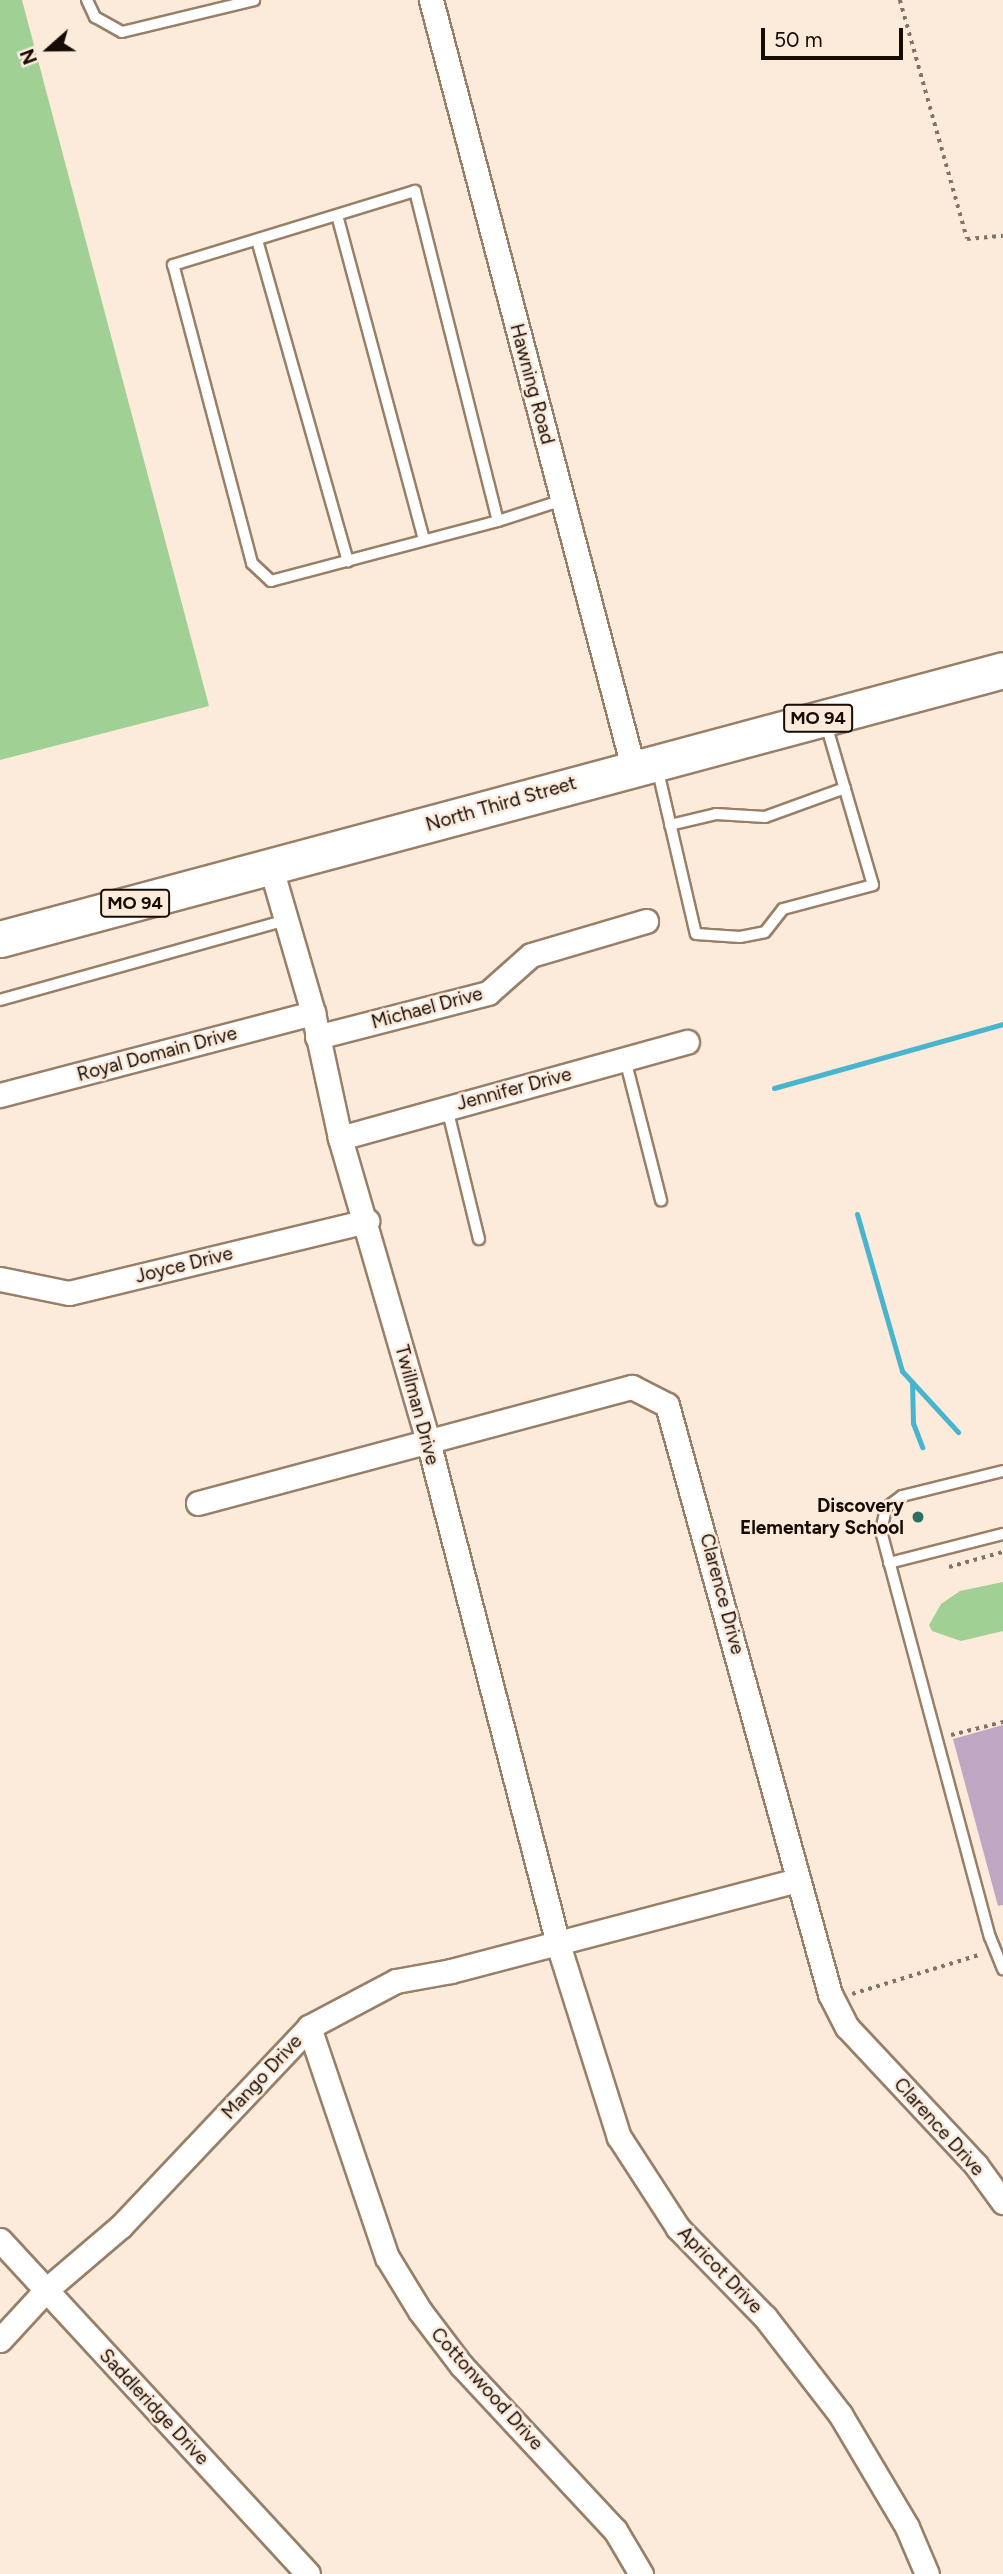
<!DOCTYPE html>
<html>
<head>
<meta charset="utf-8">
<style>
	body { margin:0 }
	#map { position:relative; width:1003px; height:2574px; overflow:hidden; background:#fceadb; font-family:Figtree,sans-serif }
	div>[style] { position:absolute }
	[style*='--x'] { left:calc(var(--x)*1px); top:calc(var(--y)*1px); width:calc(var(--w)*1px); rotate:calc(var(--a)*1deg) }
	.green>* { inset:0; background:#a1d095 }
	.stream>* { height:5px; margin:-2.5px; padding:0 2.5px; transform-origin:2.5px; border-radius:2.5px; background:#48b4cd }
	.building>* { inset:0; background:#bfa6c2 }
	.path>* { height:3.5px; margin-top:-1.75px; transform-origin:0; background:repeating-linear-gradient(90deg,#817368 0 3.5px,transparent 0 8.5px) }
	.roads { filter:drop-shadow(2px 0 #997f67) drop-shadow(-2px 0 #997f67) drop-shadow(0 2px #997f67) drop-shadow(0 -2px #997f67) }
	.lane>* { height:10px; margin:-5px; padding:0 5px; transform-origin:5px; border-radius:5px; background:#fff }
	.street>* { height:23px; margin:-11.5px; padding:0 11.5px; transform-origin:11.5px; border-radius:11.5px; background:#fff }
	.primary>* { height:35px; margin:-17.5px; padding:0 17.5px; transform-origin:17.5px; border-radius:17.5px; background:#fff }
	.dots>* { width:19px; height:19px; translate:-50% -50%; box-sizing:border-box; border:4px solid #fceadb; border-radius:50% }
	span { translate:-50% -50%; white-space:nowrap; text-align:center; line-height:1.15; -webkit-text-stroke:5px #fceadb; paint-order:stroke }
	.shield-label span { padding:2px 5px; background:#fceadb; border:2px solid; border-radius:5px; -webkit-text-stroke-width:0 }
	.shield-label { font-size:18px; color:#160c04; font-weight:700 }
	.street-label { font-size:19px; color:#160c04 }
	.poi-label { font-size:19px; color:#160c04; font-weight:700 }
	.right { translate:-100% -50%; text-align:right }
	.north { position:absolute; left:14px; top:14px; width:70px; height:70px; -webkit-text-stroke:5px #fceadb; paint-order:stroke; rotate:249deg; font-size:19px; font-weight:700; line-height:28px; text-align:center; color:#160c04 }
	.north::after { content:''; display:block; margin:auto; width:24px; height:32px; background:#160c04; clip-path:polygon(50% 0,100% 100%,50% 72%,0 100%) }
	.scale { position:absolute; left:761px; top:28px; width:142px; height:32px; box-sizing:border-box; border:4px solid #160c04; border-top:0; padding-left:9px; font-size:21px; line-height:24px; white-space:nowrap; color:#160c04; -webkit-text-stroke:5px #fceadb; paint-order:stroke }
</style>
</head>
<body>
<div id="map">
	<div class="green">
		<div style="clip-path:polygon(0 0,22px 0,209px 706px,0 760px)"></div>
		<div style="clip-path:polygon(1003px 1582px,1003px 1631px,961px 1641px,932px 1631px,929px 1625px,941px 1604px,960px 1591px)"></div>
	</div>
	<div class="stream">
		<div style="--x:774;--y:1088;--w:238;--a:-15.6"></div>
		<div style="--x:857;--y:1214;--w:163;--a:74"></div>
		<div style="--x:902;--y:1371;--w:83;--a:47.4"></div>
		<div style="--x:912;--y:1382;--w:41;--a:88.6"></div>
		<div style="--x:913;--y:1423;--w:26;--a:69"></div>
	</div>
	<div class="building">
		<div style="clip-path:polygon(1003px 1725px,1003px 1905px,998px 1906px,953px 1739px)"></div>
	</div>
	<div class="path">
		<div style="--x:900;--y:0;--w:248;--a:74.3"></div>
		<div style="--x:967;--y:239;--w:36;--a:-5"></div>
		<div style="--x:949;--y:1567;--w:56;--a:-15.5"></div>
		<div style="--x:951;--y:1735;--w:54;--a:-14"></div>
		<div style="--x:852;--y:1994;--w:136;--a:-17.1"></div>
	</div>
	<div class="roads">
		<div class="lane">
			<div style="--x:87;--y:0;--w:19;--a:65"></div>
			<div style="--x:95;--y:17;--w:31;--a:29"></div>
			<div style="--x:122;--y:32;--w:136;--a:-13.6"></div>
			<div style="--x:415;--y:191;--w:340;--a:75.9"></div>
			<div style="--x:498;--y:521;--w:235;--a:165.2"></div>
			<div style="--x:271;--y:581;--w:26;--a:-137"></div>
			<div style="--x:252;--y:563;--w:308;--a:-104.8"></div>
			<div style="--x:173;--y:265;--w:253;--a:-17"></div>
			<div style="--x:337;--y:215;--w:336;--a:75"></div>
			<div style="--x:257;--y:240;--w:334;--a:74.2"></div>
			<div style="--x:498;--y:521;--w:68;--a:-17.9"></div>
			<div style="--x:657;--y:767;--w:171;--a:76.9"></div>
			<div style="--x:696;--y:934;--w:44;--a:3.9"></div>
			<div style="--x:740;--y:937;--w:25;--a:-11"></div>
			<div style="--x:765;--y:932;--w:29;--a:-52"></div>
			<div style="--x:783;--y:909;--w:93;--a:-14.9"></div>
			<div style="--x:873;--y:885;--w:171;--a:-106.3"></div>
			<div style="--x:670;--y:825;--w:47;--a:-13.4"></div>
			<div style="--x:716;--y:814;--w:49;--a:3.5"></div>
			<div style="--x:765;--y:817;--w:85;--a:-19.9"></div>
			<div style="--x:0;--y:1000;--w:297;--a:-15.6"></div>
			<div style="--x:625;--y:1059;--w:146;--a:75.7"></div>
			<div style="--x:447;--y:1108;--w:135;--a:76.3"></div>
			<div style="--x:1003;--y:1471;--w:104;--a:166.1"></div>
			<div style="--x:902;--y:1496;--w:20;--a:143"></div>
			<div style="--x:886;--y:1508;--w:24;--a:102"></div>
			<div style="--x:881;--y:1531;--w:420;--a:75"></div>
			<div style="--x:990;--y:1937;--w:35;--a:68"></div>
			<div style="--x:889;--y:1563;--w:118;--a:-14.3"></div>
		</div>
		<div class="street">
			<div style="--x:431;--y:0;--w:793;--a:75.25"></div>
			<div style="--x:271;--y:868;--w:151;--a:73.8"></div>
			<div style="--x:313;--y:1013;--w:128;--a:77.8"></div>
			<div style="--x:340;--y:1138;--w:316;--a:73.8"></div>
			<div style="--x:428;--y:1441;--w:520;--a:75.51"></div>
			<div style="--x:558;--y:1944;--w:202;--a:72.5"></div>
			<div style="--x:619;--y:2137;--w:108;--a:57"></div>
			<div style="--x:678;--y:2228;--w:124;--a:45.7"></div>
			<div style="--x:765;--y:2317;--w:123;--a:52.3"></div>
			<div style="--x:840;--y:2414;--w:131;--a:59.3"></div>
			<div style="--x:907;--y:2527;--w:51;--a:66.9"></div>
			<div style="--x:317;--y:1037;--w:177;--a:-14.4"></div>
			<div style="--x:488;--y:993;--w:57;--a:-41.5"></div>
			<div style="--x:531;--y:955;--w:120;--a:-16.5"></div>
			<div style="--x:0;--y:1095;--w:324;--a:-14.7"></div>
			<div style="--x:340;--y:1138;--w:360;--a:-15.5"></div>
			<div style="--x:0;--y:1279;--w:70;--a:11.5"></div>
			<div style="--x:69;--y:1293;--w:307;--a:-13.6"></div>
			<div style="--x:198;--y:1503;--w:449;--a:-15"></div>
			<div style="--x:632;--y:1387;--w:39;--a:27"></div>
			<div style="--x:667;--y:1405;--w:611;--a:74.53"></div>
			<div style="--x:830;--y:1994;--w:37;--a:63"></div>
			<div style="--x:847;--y:2027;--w:189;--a:46.9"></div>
			<div style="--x:976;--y:2165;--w:46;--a:53.9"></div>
			<div style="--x:309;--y:2027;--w:243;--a:71.3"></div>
			<div style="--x:387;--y:2257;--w:63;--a:58.6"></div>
			<div style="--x:420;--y:2311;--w:68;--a:52.8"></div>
			<div style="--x:461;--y:2365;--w:226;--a:47"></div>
			<div style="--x:615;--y:2530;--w:51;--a:59.4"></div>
			<div style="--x:0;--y:2240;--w:454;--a:47.3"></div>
			<div style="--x:0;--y:2340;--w:68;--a:-47.4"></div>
			<div style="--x:46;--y:2290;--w:99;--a:-40.5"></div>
			<div style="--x:121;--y:2226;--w:274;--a:-46.6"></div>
			<div style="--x:309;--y:2027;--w:98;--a:-27.9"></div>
			<div style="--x:396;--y:1981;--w:56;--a:-10.3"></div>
			<div style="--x:451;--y:1971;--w:359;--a:-14.7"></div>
		</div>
		<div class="primary">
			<div style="--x:0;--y:939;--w:1038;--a:-15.01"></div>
		</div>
	</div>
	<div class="dots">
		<div style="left:918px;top:1517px;background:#2b7063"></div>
	</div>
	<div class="shield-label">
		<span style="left:818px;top:718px">MO 94</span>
		<span style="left:135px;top:903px">MO 94</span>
	</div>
	<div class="street-label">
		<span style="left:532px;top:384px;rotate:75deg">Hawning Road</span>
		<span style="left:501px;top:804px;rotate:-16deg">North Third Street</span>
		<span style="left:427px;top:1008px;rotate:-15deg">Michael Drive</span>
		<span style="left:157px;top:1054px;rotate:-15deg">Royal Domain Drive</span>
		<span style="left:514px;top:1089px;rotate:-15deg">Jennifer Drive</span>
		<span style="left:184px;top:1265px;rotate:-14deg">Joyce Drive</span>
		<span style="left:417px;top:1405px;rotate:75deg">Twillman Drive</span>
		<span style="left:722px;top:1594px;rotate:75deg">Clarence Drive</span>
		<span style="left:262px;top:2077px;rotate:-47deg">Mango Drive</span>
		<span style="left:939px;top:2127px;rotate:48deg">Clarence Drive</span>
		<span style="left:720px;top:2270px;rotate:46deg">Apricot Drive</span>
		<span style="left:487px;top:2389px;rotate:48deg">Cottonwood Drive</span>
		<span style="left:154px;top:2407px;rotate:47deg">Saddleridge Drive</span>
	</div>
	<div class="poi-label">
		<span class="right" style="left:904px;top:1517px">Discovery<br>Elementary School</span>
	</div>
	<div class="north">N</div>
	<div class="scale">50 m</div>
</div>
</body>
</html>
